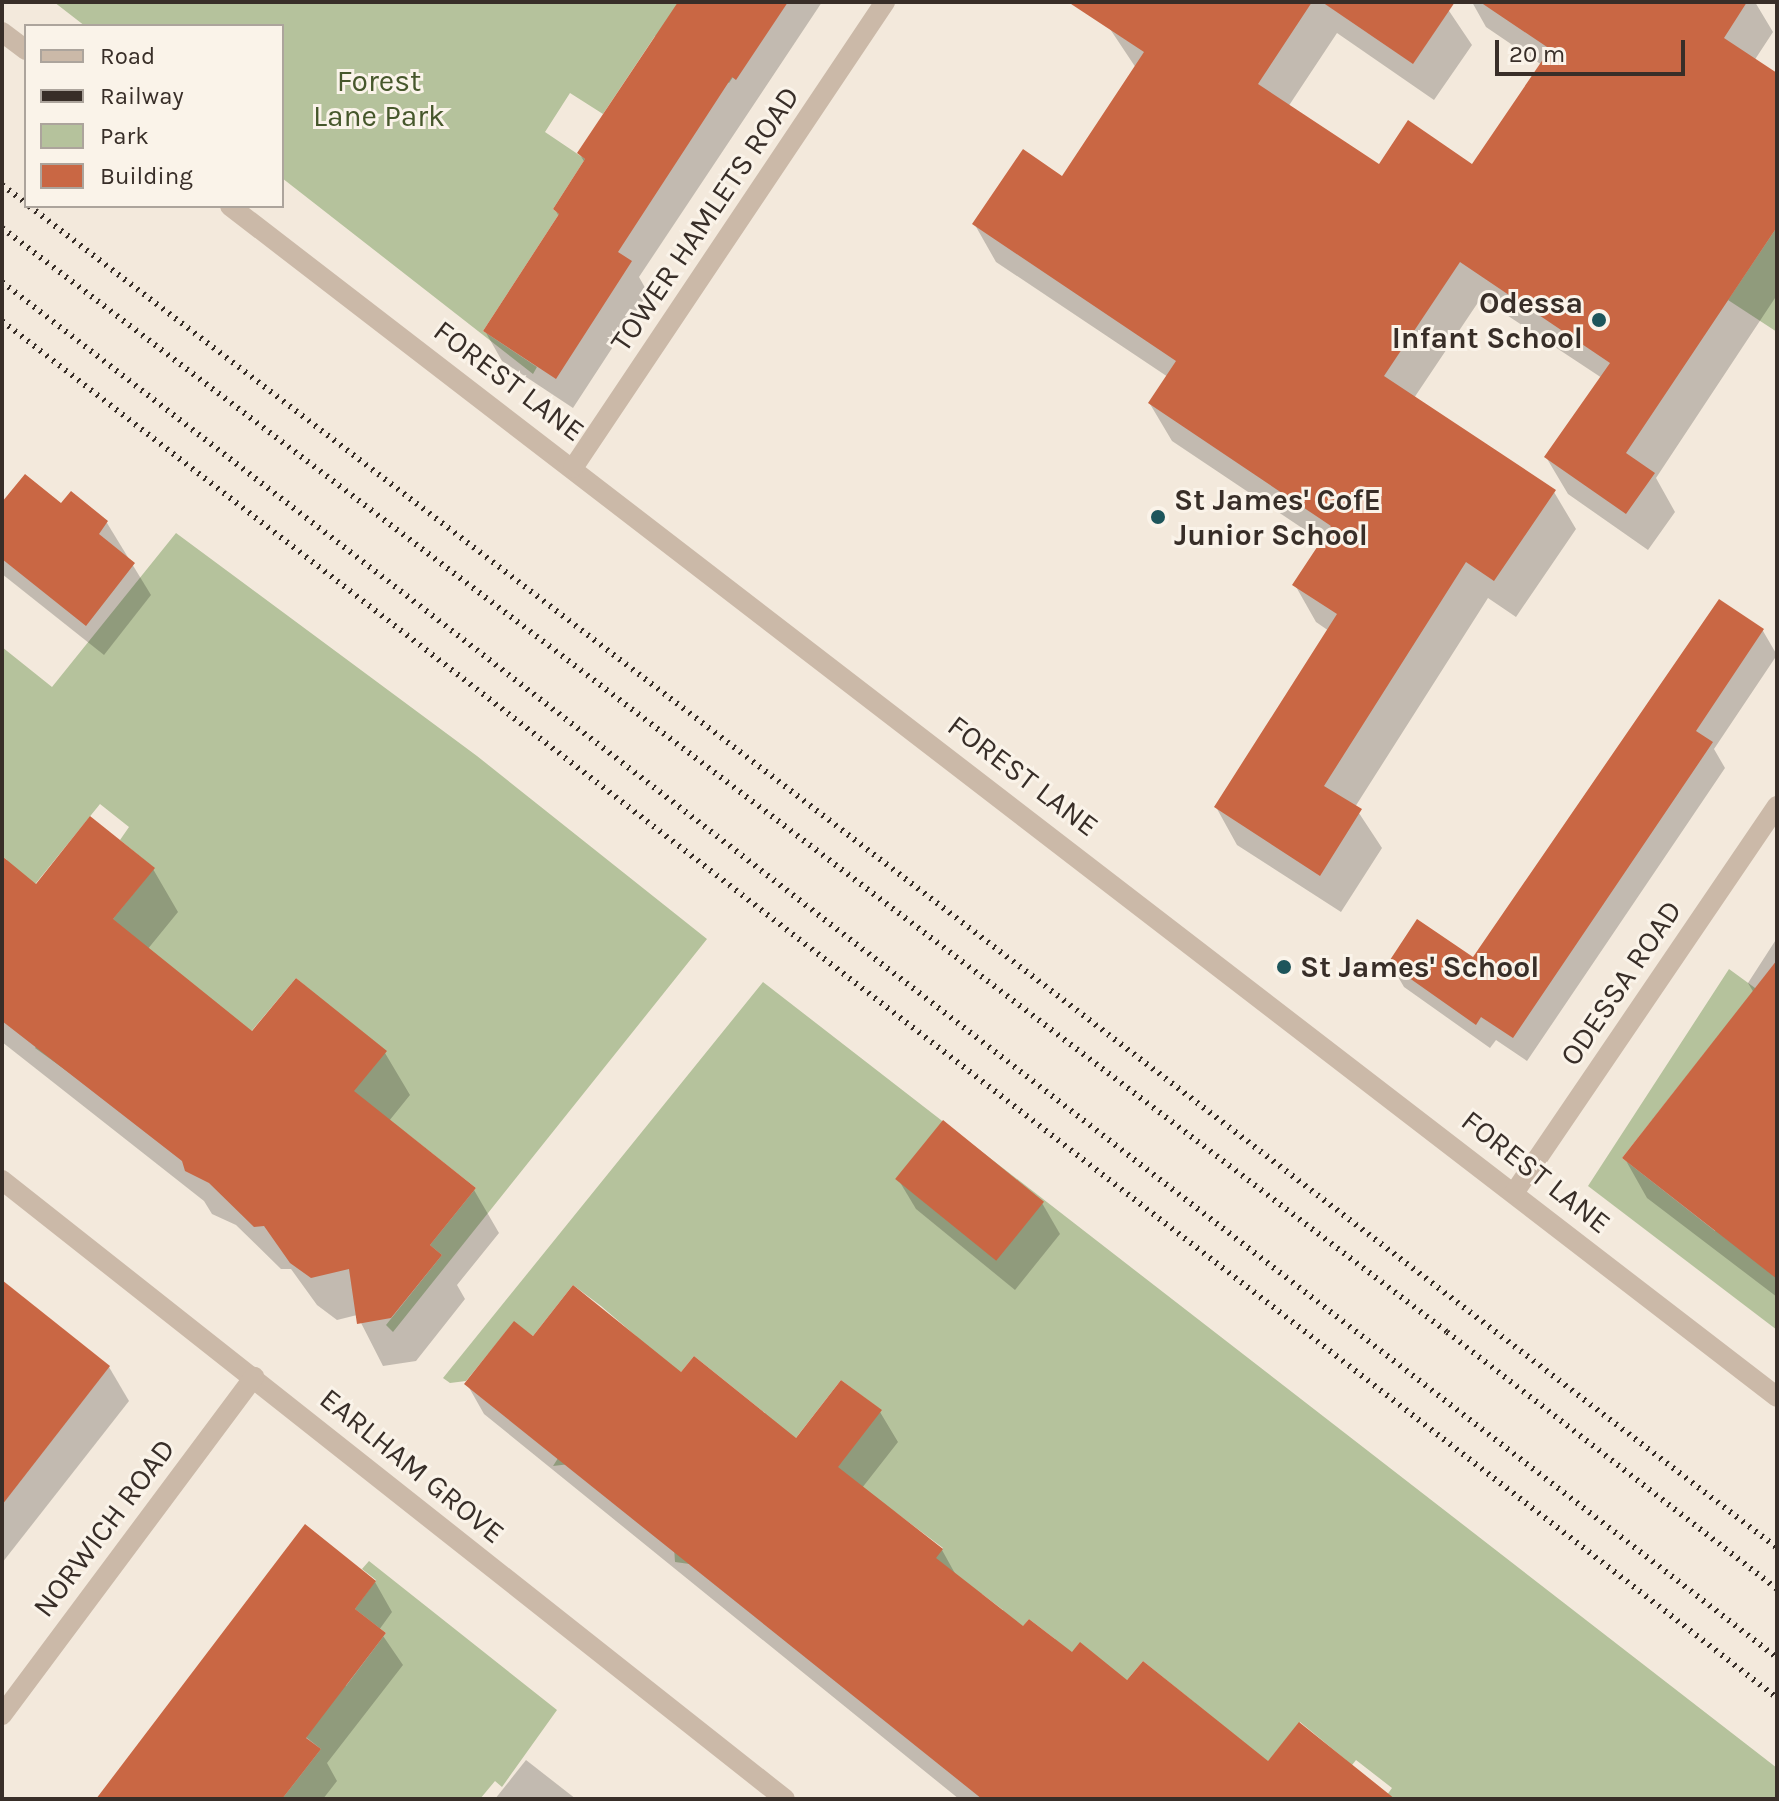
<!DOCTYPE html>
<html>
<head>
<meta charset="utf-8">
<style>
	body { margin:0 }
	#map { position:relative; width:1779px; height:1801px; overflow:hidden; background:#f3e9dc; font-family:Karla,sans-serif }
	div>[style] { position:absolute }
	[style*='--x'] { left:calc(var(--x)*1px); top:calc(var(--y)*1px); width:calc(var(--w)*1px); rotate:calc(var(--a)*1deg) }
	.green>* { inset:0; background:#b5c29c }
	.shadow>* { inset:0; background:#0003 }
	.building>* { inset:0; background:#c96744; transform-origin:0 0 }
	.minor>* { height:20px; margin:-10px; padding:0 10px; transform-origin:10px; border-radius:10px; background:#cbb9a8 }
	.rail>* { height:6px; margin-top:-3px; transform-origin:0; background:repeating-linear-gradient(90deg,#382e28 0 2px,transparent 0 8px) }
	.dots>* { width:22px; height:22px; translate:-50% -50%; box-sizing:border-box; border:4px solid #faf3e9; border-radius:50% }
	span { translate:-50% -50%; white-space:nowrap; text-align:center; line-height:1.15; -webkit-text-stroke:6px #faf3e9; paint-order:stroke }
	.park-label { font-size:30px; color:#46572b }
	.street-label { font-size:30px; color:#382e28 }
	.poi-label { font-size:30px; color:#382e28; font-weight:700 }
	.right { translate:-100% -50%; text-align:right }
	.left { translate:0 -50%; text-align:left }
	.frame { position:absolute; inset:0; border:4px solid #382e28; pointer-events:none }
	.legend { position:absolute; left:24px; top:24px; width:260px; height:184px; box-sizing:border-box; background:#faf3e9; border:2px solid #aca49c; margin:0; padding:10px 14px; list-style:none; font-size:24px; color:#382e28 }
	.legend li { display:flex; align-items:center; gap:16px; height:40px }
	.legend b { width:40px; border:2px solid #aca49c }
	.scale { position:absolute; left:1495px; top:40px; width:190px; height:36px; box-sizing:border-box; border:4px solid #382e28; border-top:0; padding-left:10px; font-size:24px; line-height:28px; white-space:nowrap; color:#382e28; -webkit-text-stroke:6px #faf3e9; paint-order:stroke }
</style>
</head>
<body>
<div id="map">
	<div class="green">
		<div style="clip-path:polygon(54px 2px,685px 2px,733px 77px,729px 83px,655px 36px,603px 114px,570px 93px,545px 132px,585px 159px,553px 209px,559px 214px,483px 331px,537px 367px,533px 374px,282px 178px,282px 26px,85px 26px)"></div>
		<div style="clip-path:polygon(1777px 227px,1777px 332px,1728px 300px)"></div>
		<div style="clip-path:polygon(176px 533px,477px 756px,707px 939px,393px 1332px,386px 1325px,442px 1255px,430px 1245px,476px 1188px,405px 1132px,359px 1187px,331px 1008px,296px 978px,161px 1139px,35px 1048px,91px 979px,75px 966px,154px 868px,120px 840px,129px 827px,100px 804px,11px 914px,7px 860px,2px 856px,2px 647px,52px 687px)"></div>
		<div style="clip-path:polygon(1729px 969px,1777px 1004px,1719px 1035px,1622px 1158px,1715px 1231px,1733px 1209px,1777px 1279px,1777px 1330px,1588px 1186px)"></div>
		<div style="clip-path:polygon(763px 982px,1777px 1768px,1777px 1799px,1384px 1799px,1392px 1788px,1356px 1760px,1325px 1799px,1315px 1799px,1346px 1760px,1300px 1722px,1248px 1786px,1119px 1799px,1195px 1703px,1143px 1661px,1127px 1680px,969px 1781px,1055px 1639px,1029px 1619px,981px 1679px,961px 1663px,1003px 1610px,982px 1594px,960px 1622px,840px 1678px,943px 1548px,895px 1512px,782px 1538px,881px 1410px,841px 1380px,697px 1565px,675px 1562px,674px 1547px,711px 1481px,765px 1413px,694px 1356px,639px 1424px,570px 1464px,553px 1466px,636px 1336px,601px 1306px,573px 1285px,533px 1336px,514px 1322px,466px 1381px,450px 1383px,443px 1378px)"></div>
		<div style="clip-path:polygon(369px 1561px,557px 1710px,502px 1787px,495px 1781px,480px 1799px,282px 1799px,321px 1749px,274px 1712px,314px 1660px,346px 1686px,386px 1633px,355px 1609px,376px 1580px,362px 1569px)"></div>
	</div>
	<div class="shadow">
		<div style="clip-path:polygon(680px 2px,822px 2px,639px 277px,648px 293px,573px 408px,502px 361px,485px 331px,559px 217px,555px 209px,585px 163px,579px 153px)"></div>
		<div style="clip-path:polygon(1124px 2px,1443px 2px,1472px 45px,1434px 100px,1337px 33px,1288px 107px,1379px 167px,1473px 167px,1542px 65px,1486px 27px,1472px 2px,1755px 2px,1773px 32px,1754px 61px,1777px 76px,1777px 295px,1656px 478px,1675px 512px,1648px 550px,1568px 494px,1546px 457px,1602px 378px,1481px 298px,1414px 398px,1554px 492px,1576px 529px,1516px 617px,1488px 598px,1355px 807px,1382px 848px,1341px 912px,1237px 845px,1216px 807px,1329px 631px,1316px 622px,1295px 585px,1323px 542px,1172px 441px,1150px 404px,1168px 377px,996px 262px,975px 225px,1063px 179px,1136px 68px,1108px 26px)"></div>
		<div style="clip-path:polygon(2px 505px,107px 523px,151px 595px,104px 655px,2px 574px)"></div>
		<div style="clip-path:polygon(1720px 602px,1763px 631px,1777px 655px,1714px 749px,1725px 768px,1527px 1061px,1496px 1040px,1490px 1048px,1404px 987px,1390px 963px,1473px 960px)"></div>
		<div style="clip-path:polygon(2px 858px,36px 886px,153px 869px,178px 912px,147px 950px,252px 1033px,385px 1053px,410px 1095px,389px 1121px,474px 1190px,499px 1233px,457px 1285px,465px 1299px,416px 1361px,383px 1366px,357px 1315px,337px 1320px,317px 1305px,291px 1269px,281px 1269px,236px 1225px,212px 1214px,204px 1201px,2px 1042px)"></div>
		<div style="clip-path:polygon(1777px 938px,1777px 1297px,1647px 1198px,1625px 1159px,1754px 993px,1748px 983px)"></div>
		<div style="clip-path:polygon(898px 1179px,1042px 1203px,1060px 1234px,1015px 1290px,916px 1209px)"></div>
		<div style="clip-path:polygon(2px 1283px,109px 1367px,129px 1401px,2px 1563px)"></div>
		<div style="clip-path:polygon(533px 1339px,681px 1375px,796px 1440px,880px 1412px,898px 1442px,862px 1488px,942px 1550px,957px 1577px,1024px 1629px,1269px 1764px,1389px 1799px,959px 1799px,484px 1414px,467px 1384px)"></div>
		<div style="clip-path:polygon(375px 1582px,392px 1612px,379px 1630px,403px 1665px,327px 1763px,337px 1781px,323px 1799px,97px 1799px)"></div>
		<div style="clip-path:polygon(526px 1760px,576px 1799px,495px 1799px)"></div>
	</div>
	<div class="building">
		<div style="clip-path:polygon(678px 2px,788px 2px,736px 80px,732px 77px,618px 252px,632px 261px,556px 379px,483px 331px,559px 214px,553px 209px,585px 159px,577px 153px)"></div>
		<div style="clip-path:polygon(1068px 2px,1312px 2px,1258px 84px,1379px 164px,1408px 120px,1472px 164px,1550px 49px,1480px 2px,1747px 2px,1724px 38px,1777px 73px,1777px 227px,1626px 453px,1655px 473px,1626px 514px,1544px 457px,1610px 363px,1460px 262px,1384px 376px,1556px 490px,1494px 581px,1466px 562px,1324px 786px,1362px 809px,1320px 876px,1214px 807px,1337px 614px,1292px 585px,1331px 526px,1148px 403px,1176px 361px,972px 224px,1023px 149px,1062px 176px,1144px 52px)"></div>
		<div style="clip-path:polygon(1322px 2px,1455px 2px,1413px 64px)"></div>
		<div style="clip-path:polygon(25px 474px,61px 503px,71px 491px,108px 521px,99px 534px,135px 563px,86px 626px,2px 559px,2px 502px)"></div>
		<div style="clip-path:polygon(1719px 599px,1764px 629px,1696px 731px,1713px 742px,1513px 1038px,1481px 1017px,1476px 1025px,1388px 963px,1417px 919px,1473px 957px)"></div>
		<div style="clip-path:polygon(90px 816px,155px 868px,113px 919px,252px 1031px,296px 978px,387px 1051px,354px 1091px,476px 1188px,430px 1245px,442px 1255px,391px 1318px,357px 1324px,349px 1269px,311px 1278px,290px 1263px,264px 1226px,254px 1227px,209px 1183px,185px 1171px,182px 1161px,2px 1021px,2px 856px,36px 884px)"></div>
		<div style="clip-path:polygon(1777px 960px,1777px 1279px,1622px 1158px)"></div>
		<div style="left:943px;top:1120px;width:130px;height:76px;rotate:39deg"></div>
		<div style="clip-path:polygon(2px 1280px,110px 1366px,2px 1505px)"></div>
		<div style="clip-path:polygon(573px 1285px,681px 1372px,694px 1356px,796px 1438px,841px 1380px,882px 1410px,838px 1467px,943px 1549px,936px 1558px,1023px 1626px,1029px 1619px,1072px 1652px,1080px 1642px,1127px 1680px,1143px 1661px,1268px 1761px,1299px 1722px,1395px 1799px,982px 1799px,464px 1384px,514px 1321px,533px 1336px)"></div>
		<div style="clip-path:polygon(305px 1524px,376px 1581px,355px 1609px,386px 1633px,306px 1738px,321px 1749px,282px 1799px,96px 1799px)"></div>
	</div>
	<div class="minor">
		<div style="--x:2;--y:32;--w:30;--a:37"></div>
		<div style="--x:230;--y:206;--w:1952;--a:37.59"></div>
		<div style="--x:573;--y:468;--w:561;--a:-56.2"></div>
		<div style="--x:2;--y:1180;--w:998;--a:38.33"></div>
		<div style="--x:1514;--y:1193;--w:468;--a:-55.8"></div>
		<div style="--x:2;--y:1715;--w:422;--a:-53.3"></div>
	</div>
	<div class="rail">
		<div style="--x:2;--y:185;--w:30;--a:37"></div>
		<div style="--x:29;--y:206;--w:2204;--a:37.51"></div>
		<div style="--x:2;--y:228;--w:1818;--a:37.38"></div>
		<div style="--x:1447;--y:1332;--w:418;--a:37.9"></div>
		<div style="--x:2;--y:282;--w:2246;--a:37.78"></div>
		<div style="--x:2;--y:321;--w:2246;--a:37.8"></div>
	</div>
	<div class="dots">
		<div style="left:1599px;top:320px;background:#1d555b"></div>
		<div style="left:1158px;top:517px;background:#1d555b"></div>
		<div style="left:1284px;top:967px;background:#1d555b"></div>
	</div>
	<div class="park-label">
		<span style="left:379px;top:98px">Forest<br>Lane Park</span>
	</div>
	<div class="street-label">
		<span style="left:705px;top:219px;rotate:-56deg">TOWER HAMLETS ROAD</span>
		<span style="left:509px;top:381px;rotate:37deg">FOREST LANE</span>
		<span style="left:1023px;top:776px;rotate:37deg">FOREST LANE</span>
		<span style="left:1621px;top:983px;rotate:-56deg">ODESSA ROAD</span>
		<span style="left:1536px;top:1172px;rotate:38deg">FOREST LANE</span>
		<span style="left:412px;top:1466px;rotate:39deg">EARLHAM GROVE</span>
		<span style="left:104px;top:1528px;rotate:-53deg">NORWICH ROAD</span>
	</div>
	<div class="poi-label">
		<span class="right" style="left:1583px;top:320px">Odessa<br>Infant School</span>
		<span class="left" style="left:1174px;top:517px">St James' CofE<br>Junior School</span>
		<span class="left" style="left:1300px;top:967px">St James' School</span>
	</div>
	<div class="frame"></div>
	<ul class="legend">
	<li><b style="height:10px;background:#cbb9a8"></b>Road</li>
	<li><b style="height:10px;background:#382e28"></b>Railway</li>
	<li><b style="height:22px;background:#b5c29c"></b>Park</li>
	<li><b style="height:22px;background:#c96744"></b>Building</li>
	</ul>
	<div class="scale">20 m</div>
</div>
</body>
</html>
